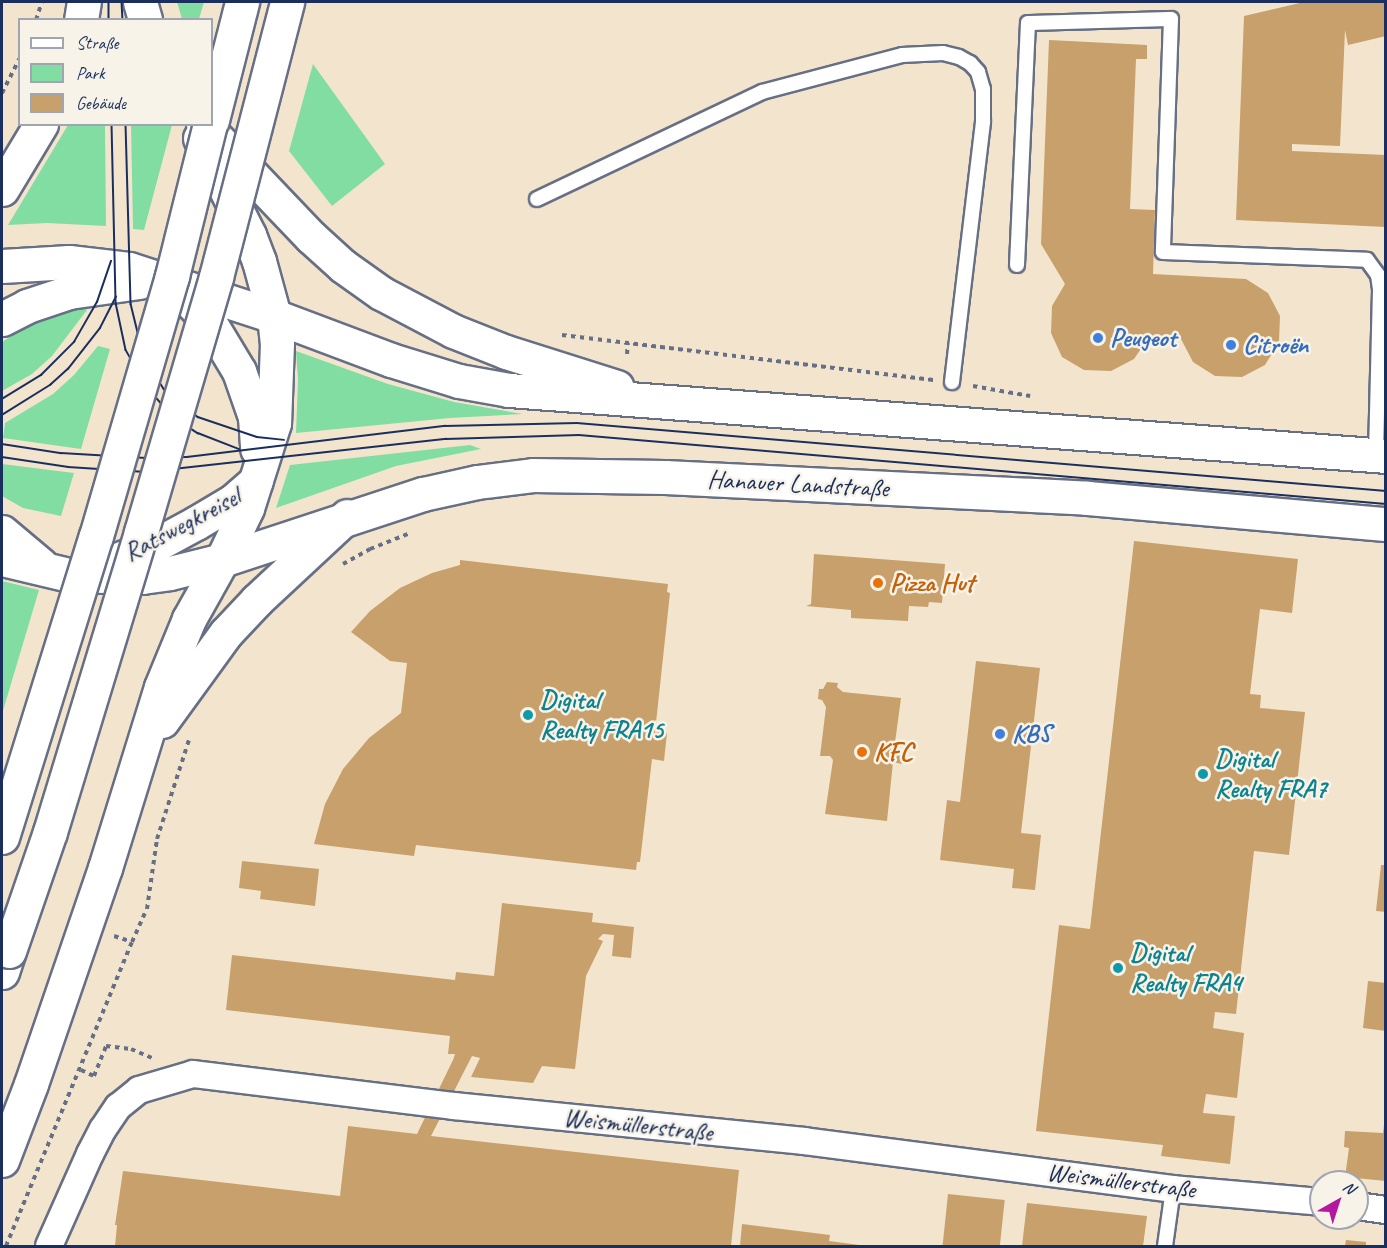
<!DOCTYPE html>
<html>
<head>
<meta charset="utf-8">
<style>
	body { margin:0 }
	#map { position:relative; width:1387px; height:1248px; overflow:hidden; background:#f3e5cd; font-family:Caveat,sans-serif }
	div>[style] { position:absolute }
	[style*='--x'] { left:calc(var(--x)*1px); top:calc(var(--y)*1px); width:calc(var(--w)*1px); rotate:calc(var(--a)*1deg) }
	.green>* { inset:0; background:#82dda3 }
	.building>* { inset:0; background:#c8a06b; transform-origin:0 0 }
	.path>* { height:4px; margin-top:-2px; transform-origin:0; background:repeating-linear-gradient(90deg,#676f85 0 4.5px,transparent 0 9px) }
	.roads { filter:drop-shadow(2px 0 #676f85) drop-shadow(-2px 0 #676f85) drop-shadow(0 2px #676f85) drop-shadow(0 -2px #676f85) }
	.service>* { height:14px; margin:-7px; padding:0 7px; transform-origin:7px; border-radius:7px; background:#fff }
	.minor>* { height:26px; margin:-13px; padding:0 13px; transform-origin:13px; border-radius:13px; background:#fff }
	.primary>* { height:33px; margin:-16.5px; padding:0 16.5px; transform-origin:16.5px; border-radius:16.5px; background:#fff }
	.motorway>* { height:33px; margin:-16.5px; padding:0 16.5px; transform-origin:16.5px; border-radius:16.5px; background:#fff }
	.tram>* { height:1.5px; margin:-0.75px; padding:0 0.75px; transform-origin:0.75px; border-radius:0.75px; background:#1b2f5e }
	.bridges { filter:drop-shadow(2px 0 #676f85) drop-shadow(-2px 0 #676f85) drop-shadow(0 2px #676f85) drop-shadow(0 -2px #676f85) }
	.motorway-bridge>* { height:33px; margin:-16.5px; padding:0 16.5px; transform-origin:16.5px; border-radius:16.5px; background:#fff }
	.dots>* { width:16px; height:16px; translate:-50% -50%; box-sizing:border-box; border:3px solid #f7f3e8; border-radius:50% }
	span { translate:-50% -50%; white-space:nowrap; text-align:center; line-height:1.15; -webkit-text-stroke:5px #f7f3e8; paint-order:stroke }
	.shop-label { font-size:26px; color:#366cbe; font-weight:700 }
	.left { translate:0 -50%; text-align:left }
	.street-label { font-size:26px; color:#1b2f5e }
	.food-label { font-size:26px; color:#c56008; font-weight:700 }
	.culture-label { font-size:26px; color:#0d838f; font-weight:700 }
	.frame { position:absolute; inset:0; border:3px solid #1b2f5e; pointer-events:none }
	.legend { position:absolute; left:18px; top:18px; width:195px; height:108px; box-sizing:border-box; background:#f7f3e8; border:2px solid #9fa5b1; margin:0; padding:8px 10px; list-style:none; font-size:18px; color:#1b2f5e }
	.legend li { display:flex; align-items:center; gap:12px; height:30px }
	.legend b { width:30px; border:2px solid #9fa5b1 }
	.north { position:absolute; left:1309px; top:1170px; width:60px; height:60px; box-sizing:border-box; background:#f7f3e8; border:2px solid #9fa5b1; border-radius:50%; rotate:39deg; font-size:16px; font-weight:700; line-height:24px; text-align:center; color:#1b2f5e }
	.north::after { content:''; display:block; margin:auto; width:21px; height:27px; background:#b5179e; clip-path:polygon(50% 0,100% 100%,50% 72%,0 100%) }
</style>
</head>
<body>
<div id="map">
	<div class="green">
		<div style="clip-path:polygon(177px 2px,204px 2px,199px 19px,182px 19px)"></div>
		<div style="clip-path:polygon(313px 64px,385px 164px,332px 206px,289px 151px)"></div>
		<div style="clip-path:polygon(68px 125px,105px 125px,106px 226px,47px 223px,8px 225px)"></div>
		<div style="clip-path:polygon(131px 125px,172px 125px,144px 230px,133px 229px)"></div>
		<div style="clip-path:polygon(82px 304px,87px 310px,52px 356px,32px 374px,2px 391px,2px 342px,39px 319px)"></div>
		<div style="clip-path:polygon(98px 346px,110px 349px,81px 449px,3px 438px,5px 423px,53px 394px,74px 375px)"></div>
		<div style="clip-path:polygon(296px 351px,388px 384px,454px 402px,523px 414px,450px 418px,296px 433px,298px 380px)"></div>
		<div style="clip-path:polygon(470px 445px,481px 449px,396px 466px,276px 508px,290px 465px)"></div>
		<div style="clip-path:polygon(2px 464px,74px 473px,61px 516px,23px 508px,2px 496px)"></div>
		<div style="clip-path:polygon(2px 581px,39px 590px,2px 714px)"></div>
	</div>
	<div class="building">
		<div style="clip-path:polygon(1304px 2px,1386px 2px,1386px 36px,1348px 45px,1345px 30px,1340px 146px,1292px 144px,1292px 151px,1386px 155px,1386px 227px,1236px 220px,1244px 16px)"></div>
		<div style="clip-path:polygon(1049px 40px,1147px 45px,1147px 59px,1136px 59px,1130px 209px,1155px 210px,1153px 274px,1246px 279px,1268px 293px,1280px 316px,1279px 342px,1265px 365px,1242px 377px,1215px 376px,1193px 362px,1181px 339px,1149px 337px,1134px 359px,1111px 371px,1084px 370px,1062px 357px,1051px 333px,1052px 306px,1065px 284px,1041px 244px)"></div>
		<div style="clip-path:polygon(1134px 541px,1298px 559px,1292px 613px,1260px 609px,1250px 694px,1261px 695px,1260px 708px,1305px 712px,1289px 855px,1254px 851px,1236px 1014px,1215px 1012px,1213px 1028px,1244px 1033px,1237px 1098px,1206px 1094px,1203px 1113px,1235px 1116px,1230px 1164px,1161px 1156px,1163px 1145px,1036px 1131px,1059px 925px,1090px 929px)"></div>
		<div style="clip-path:polygon(814px 554px,945px 564px,942px 603px,929px 602px,928px 607px,909px 606px,908px 621px,851px 618px,851px 610px,806px 606px,811px 604px)"></div>
		<div style="clip-path:polygon(460px 560px,668px 584px,667px 592px,670px 593px,655px 732px,667px 733px,664px 761px,652px 759px,640px 862px,637px 862px,636px 870px,416px 845px,414px 856px,314px 844px,325px 804px,343px 769px,369px 738px,401px 713px,407px 663px,390px 661px,351px 632px,370px 611px,400px 588px,432px 573px,460px 565px)"></div>
		<div style="clip-path:polygon(976px 661px,1040px 668px,1021px 833px,1041px 835px,1035px 890px,1012px 888px,1014px 869px,940px 860px,947px 800px,960px 802px)"></div>
		<div style="clip-path:polygon(827px 682px,838px 683px,837px 687px,843px 692px,901px 698px,894px 750px,903px 751px,902px 764px,893px 762px,887px 821px,825px 814px,833px 760px,830px 756px,820px 756px,826px 707px,822px 700px,818px 699px,819px 689px,823px 689px)"></div>
		<div style="clip-path:polygon(242px 861px,319px 869px,315px 906px,260px 899px,261px 891px,239px 888px)"></div>
		<div style="clip-path:polygon(1381px 865px,1386px 865px,1386px 912px,1376px 911px)"></div>
		<div style="clip-path:polygon(502px 903px,593px 913px,592px 922px,634px 927px,631px 958px,612px 956px,614px 935px,603px 934px,598px 939px,603px 941px,586px 976px,575px 1069px,542px 1066px,533px 1083px,471px 1077px,480px 1058px,472px 1056px,431px 1136px,739px 1170px,731px 1246px,115px 1246px,117px 1225px,115px 1225px,123px 1171px,340px 1196px,348px 1126px,417px 1134px,453px 1060px,455px 1054px,448px 1054px,450px 1036px,226px 1010px,232px 955px,455px 980px,456px 972px,494px 976px)"></div>
		<div style="clip-path:polygon(1368px 981px,1386px 983px,1386px 1031px,1363px 1028px)"></div>
		<div style="clip-path:polygon(1384px 1125px,1386px 1181px,1345px 1177px,1349px 1148px,1344px 1147px,1345px 1131px,1383px 1133px)"></div>
		<div style="left:948px;top:1194px;width:57px;height:52px;rotate:6deg"></div>
		<div style="clip-path:polygon(1027px 1203px,1147px 1216px,1143px 1246px,1022px 1246px)"></div>
		<div style="clip-path:polygon(742px 1224px,830px 1235px,829px 1241px,867px 1246px,740px 1246px)"></div>
		<div style="clip-path:polygon(1346px 1240px,1366px 1242px,1366px 1246px,1345px 1246px)"></div>
	</div>
	<div class="path">
		<div style="--x:36;--y:20;--w:19;--a:-72"></div>
		<div style="--x:2;--y:93;--w:39;--a:-63"></div>
		<div style="--x:562;--y:335;--w:374;--a:6.9"></div>
		<div style="--x:627;--y:354;--w:11;--a:-85"></div>
		<div style="--x:973;--y:386;--w:58;--a:10"></div>
		<div style="--x:343;--y:564;--w:31;--a:-29"></div>
		<div style="--x:370;--y:549;--w:43;--a:-21.8"></div>
		<div style="--x:114;--y:936;--w:19;--a:18"></div>
		<div style="--x:132;--y:942;--w:36;--a:-66"></div>
		<div style="--x:147;--y:909;--w:71;--a:-81.9"></div>
		<div style="--x:157;--y:839;--w:107;--a:-72.1"></div>
		<div style="--x:81;--y:1070;--w:14;--a:25"></div>
		<div style="--x:94;--y:1076;--w:32;--a:-68"></div>
		<div style="--x:106;--y:1046;--w:25;--a:7"></div>
		<div style="--x:131;--y:1049;--w:23;--a:23"></div>
		<div style="--x:6;--y:1246;--w:329;--a:-67.5"></div>
	</div>
	<div class="roads">
		<div class="service">
			<div style="--x:537;--y:199;--w:249;--a:-25.4"></div>
			<div style="--x:762;--y:92;--w:145;--a:-14.8"></div>
			<div style="--x:902;--y:55;--w:41;--a:-2.8"></div>
			<div style="--x:943;--y:53;--w:16;--a:14"></div>
			<div style="--x:959;--y:57;--w:13;--a:29"></div>
			<div style="--x:970;--y:63;--w:12;--a:48"></div>
			<div style="--x:978;--y:72;--w:18;--a:74"></div>
			<div style="--x:983;--y:89;--w:33;--a:90"></div>
			<div style="--x:983;--y:122;--w:262;--a:96.8"></div>
			<div style="--x:1017;--y:265;--w:242;--a:-87.4"></div>
			<div style="--x:1028;--y:23;--w:143;--a:-1.6"></div>
			<div style="--x:1171;--y:19;--w:233;--a:92"></div>
			<div style="--x:1163;--y:252;--w:204;--a:2.2"></div>
			<div style="--x:1367;--y:260;--w:19;--a:54"></div>
			<div style="--x:1378;--y:275;--w:15;--a:82"></div>
			<div style="--x:1380;--y:290;--w:165;--a:91.4"></div>
			<div style="--x:1165;--y:1246;--w:58;--a:-82"></div>
		</div>
		<div class="minor">
			<div style="--x:1357;--y:1206;--w:29;--a:8"></div>
			<div style="--x:49;--y:1246;--w:101;--a:-66"></div>
			<div style="--x:90;--y:1154;--w:28;--a:-63"></div>
			<div style="--x:103;--y:1129;--w:27;--a:-56"></div>
			<div style="--x:118;--y:1107;--w:27;--a:-39"></div>
			<div style="--x:139;--y:1090;--w:56;--a:-16.5"></div>
			<div style="--x:193;--y:1074;--w:263;--a:7"></div>
			<div style="--x:454;--y:1106;--w:352;--a:5.7"></div>
			<div style="--x:804;--y:1141;--w:372;--a:7.4"></div>
			<div style="--x:1173;--y:1189;--w:149;--a:5"></div>
		</div>
		<div class="primary">
			<div style="--x:140;--y:2;--w:19;--a:74"></div>
			<div style="--x:81;--y:20;--w:18;--a:-81"></div>
			<div style="--x:203;--y:124;--w:156;--a:46.3"></div>
			<div style="--x:311;--y:237;--w:43;--a:42.2"></div>
			<div style="--x:343;--y:266;--w:47;--a:35.4"></div>
			<div style="--x:381;--y:293;--w:81;--a:27.8"></div>
			<div style="--x:453;--y:331;--w:57;--a:21.6"></div>
			<div style="--x:506;--y:352;--w:116;--a:17.5"></div>
			<div style="--x:200;--y:138;--w:109;--a:63.2"></div>
			<div style="--x:249;--y:235;--w:28;--a:69"></div>
			<div style="--x:259;--y:261;--w:57;--a:74.7"></div>
			<div style="--x:274;--y:316;--w:27;--a:84"></div>
			<div style="--x:277;--y:343;--w:80;--a:92.1"></div>
			<div style="--x:274;--y:423;--w:89;--a:107.6"></div>
			<div style="--x:247;--y:508;--w:58;--a:115.7"></div>
			<div style="--x:2;--y:189;--w:76;--a:-59"></div>
			<div style="--x:2;--y:266;--w:67;--a:-3.4"></div>
			<div style="--x:69;--y:262;--w:60;--a:6.7"></div>
			<div style="--x:129;--y:269;--w:152;--a:18"></div>
			<div style="--x:274;--y:316;--w:125;--a:20.6"></div>
			<div style="--x:391;--y:360;--w:71;--a:17.2"></div>
			<div style="--x:459;--y:381;--w:51;--a:10.2"></div>
			<div style="--x:509;--y:390;--w:879;--a:4.3"></div>
			<div style="--x:188;--y:299;--w:33;--a:47"></div>
			<div style="--x:210;--y:323;--w:56;--a:58.9"></div>
			<div style="--x:239;--y:371;--w:49;--a:70.8"></div>
			<div style="--x:255;--y:417;--w:32;--a:86"></div>
			<div style="--x:2;--y:319;--w:28;--a:-27"></div>
			<div style="--x:27;--y:306;--w:44;--a:-18.4"></div>
			<div style="--x:69;--y:292;--w:71;--a:-8.1"></div>
			<div style="--x:2;--y:532;--w:51;--a:40.2"></div>
			<div style="--x:2;--y:559;--w:69;--a:13.4"></div>
			<div style="--x:69;--y:575;--w:73;--a:1.6"></div>
			<div style="--x:142;--y:577;--w:28;--a:-8"></div>
			<div style="--x:170;--y:573;--w:54;--a:-14"></div>
			<div style="--x:222;--y:560;--w:212;--a:-18.2"></div>
			<div style="--x:423;--y:494;--w:55;--a:-12.5"></div>
			<div style="--x:477;--y:482;--w:56;--a:-7.1"></div>
			<div style="--x:533;--y:475;--w:132;--a:0.9"></div>
			<div style="--x:665;--y:477;--w:423;--a:2.8"></div>
			<div style="--x:1087;--y:498;--w:300;--a:5"></div>
			<div style="--x:114;--y:561;--w:48;--a:-21.8"></div>
			<div style="--x:159;--y:543;--w:42;--a:-28.4"></div>
			<div style="--x:196;--y:523;--w:43;--a:-30.7"></div>
			<div style="--x:233;--y:501;--w:30;--a:-41"></div>
		</div>
		<div class="motorway">
			<div style="--x:162;--y:721;--w:109;--a:-54"></div>
			<div style="--x:226;--y:633;--w:45;--a:-46.8"></div>
			<div style="--x:257;--y:600;--w:123;--a:-43"></div>
			<div style="--x:2;--y:972;--w:22;--a:-72"></div>
			<div style="--x:2;--y:1160;--w:81;--a:-69.1"></div>
			<div style="--x:31;--y:1084;--w:228;--a:-71.1"></div>
			<div style="--x:105;--y:868;--w:189;--a:-72.8"></div>
			<div style="--x:161;--y:687;--w:74;--a:-67.6"></div>
			<div style="--x:189;--y:619;--w:68;--a:-60.8"></div>
		</div>
	</div>
	<div class="tram">
		<div style="--x:109;--y:2;--w:18;--a:90"></div>
		<div style="--x:122;--y:2;--w:18;--a:87"></div>
		<div style="--x:112;--y:124;--w:179;--a:88.7"></div>
		<div style="--x:116;--y:303;--w:48;--a:78"></div>
		<div style="--x:126;--y:350;--w:43;--a:60.4"></div>
		<div style="--x:147;--y:387;--w:40;--a:49"></div>
		<div style="--x:173;--y:417;--w:30;--a:33"></div>
		<div style="--x:198;--y:433;--w:44;--a:21.3"></div>
		<div style="--x:126;--y:124;--w:180;--a:88.4"></div>
		<div style="--x:131;--y:304;--w:55;--a:76.2"></div>
		<div style="--x:144;--y:357;--w:38;--a:58"></div>
		<div style="--x:164;--y:389;--w:44;--a:39.5"></div>
		<div style="--x:198;--y:417;--w:62;--a:18.7"></div>
		<div style="--x:257;--y:437;--w:27;--a:6"></div>
		<div style="--x:2;--y:399;--w:46;--a:-31.6"></div>
		<div style="--x:41;--y:375;--w:47;--a:-45"></div>
		<div style="--x:74;--y:342;--w:46;--a:-60.1"></div>
		<div style="--x:97;--y:302;--w:43;--a:-71.1"></div>
		<div style="--x:2;--y:415;--w:57;--a:-32"></div>
		<div style="--x:50;--y:385;--w:24;--a:-42"></div>
		<div style="--x:68;--y:369;--w:52;--a:-52"></div>
		<div style="--x:100;--y:328;--w:35;--a:-63"></div>
		<div style="--x:2;--y:444;--w:60;--a:8.7"></div>
		<div style="--x:61;--y:453;--w:85;--a:3.4"></div>
		<div style="--x:146;--y:458;--w:41;--a:-1.4"></div>
		<div style="--x:187;--y:457;--w:260;--a:-6.9"></div>
		<div style="--x:445;--y:426;--w:132;--a:-1.3"></div>
		<div style="--x:577;--y:423;--w:812;--a:4.8"></div>
		<div style="--x:2;--y:457;--w:67;--a:8.6"></div>
		<div style="--x:68;--y:467;--w:78;--a:3.7"></div>
		<div style="--x:146;--y:472;--w:302;--a:-6.3"></div>
		<div style="--x:446;--y:439;--w:133;--a:-1.7"></div>
		<div style="--x:579;--y:435;--w:810;--a:4.89"></div>
	</div>
	<div class="bridges">
		<div class="motorway-bridge">
			<div style="--x:212;--y:120;--w:122;--a:-75.7"></div>
			<div style="--x:2;--y:837;--w:315;--a:-72.7"></div>
			<div style="--x:96;--y:536;--w:271;--a:-73.7"></div>
			<div style="--x:172;--y:276;--w:157;--a:-76"></div>
			<div style="--x:9;--y:951;--w:126;--a:-71"></div>
			<div style="--x:50;--y:832;--w:313;--a:-73.1"></div>
			<div style="--x:141;--y:532;--w:266;--a:-73.6"></div>
			<div style="--x:216;--y:277;--w:284;--a:-75.5"></div>
		</div>
	</div>
	<div class="dots">
		<div style="left:1098px;top:338px;background:#3f7fe0"></div>
		<div style="left:1231px;top:345px;background:#3f7fe0"></div>
		<div style="left:878px;top:583px;background:#e8710a"></div>
		<div style="left:528px;top:715px;background:#0f9aa8"></div>
		<div style="left:1000px;top:734px;background:#3f7fe0"></div>
		<div style="left:862px;top:752px;background:#e8710a"></div>
		<div style="left:1203px;top:774px;background:#0f9aa8"></div>
		<div style="left:1118px;top:968px;background:#0f9aa8"></div>
	</div>
	<div class="shop-label">
		<span class="left" style="left:1110px;top:338px">Peugeot</span>
		<span class="left" style="left:1243px;top:345px">Citroën</span>
		<span class="left" style="left:1012px;top:734px">KBS</span>
	</div>
	<div class="street-label">
		<span style="left:798px;top:484px;rotate:3deg">Hanauer Landstraße</span>
		<span style="left:182px;top:525px;rotate:-28deg">Ratswegkreisel</span>
		<span style="left:638px;top:1125px;rotate:6deg">Weismüllerstraße</span>
		<span style="left:1121px;top:1181px;rotate:7deg">Weismüllerstraße</span>
	</div>
	<div class="food-label">
		<span class="left" style="left:890px;top:583px">Pizza Hut</span>
		<span class="left" style="left:874px;top:752px">KFC</span>
	</div>
	<div class="culture-label">
		<span class="left" style="left:540px;top:715px">Digital<br>Realty FRA15</span>
		<span class="left" style="left:1215px;top:774px">Digital<br>Realty FRA7</span>
		<span class="left" style="left:1130px;top:968px">Digital<br>Realty FRA4</span>
	</div>
	<div class="frame"></div>
	<ul class="legend">
	<li><b style="height:8px;background:#fff"></b>Straße</li>
	<li><b style="height:16px;background:#82dda3"></b>Park</li>
	<li><b style="height:16px;background:#c8a06b"></b>Gebäude</li>
	</ul>
	<div class="north">N</div>
</div>
</body>
</html>
